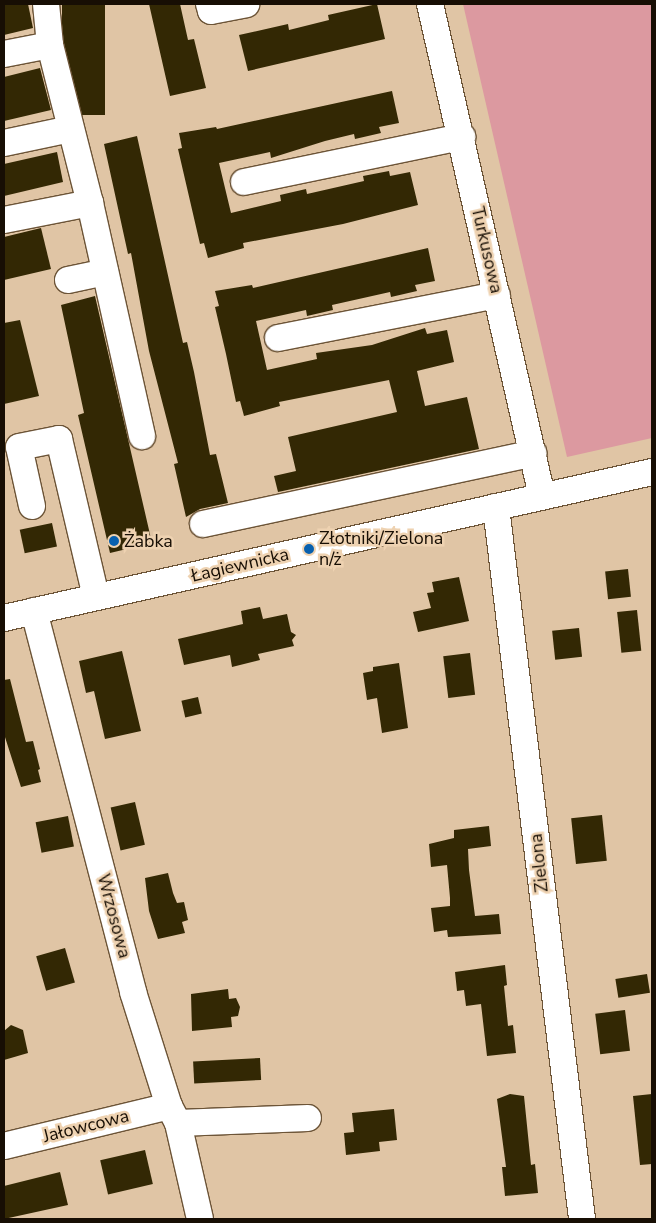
<!DOCTYPE html>
<html>
<head>
<meta charset="utf-8">
<style>
	body { margin:0 }
	#map { position:relative; width:656px; height:1223px; overflow:hidden; background:#e0c5a5; font-family:"Nunito Sans",sans-serif }
	div>[style] { position:absolute }
	[style*='--x'] { left:calc(var(--x)*1px); top:calc(var(--y)*1px); width:calc(var(--w)*1px); rotate:calc(var(--a)*1deg) }
	.green>* { inset:0; background:#dc99a0 }
	.building>* { inset:0; background:#332804; transform-origin:0 0 }
	.roads { filter:drop-shadow(1px 0 #6c5437) drop-shadow(-1px 0 #6c5437) drop-shadow(0 1px #6c5437) drop-shadow(0 -1px #6c5437) }
	.minor>* { height:26px; margin:-13px; padding:0 13px; transform-origin:13px; border-radius:13px; background:#fff }
	.dots>* { width:14px; height:14px; translate:-50% -50%; box-sizing:border-box; border:2px solid #eed2b1; border-radius:50% }
	span { translate:-50% -50%; white-space:nowrap; text-align:center; line-height:1.15; -webkit-text-stroke:5px #eed2b1; paint-order:stroke }
	.street-label { font-size:18px; color:#170e04 }
	.poi-label { font-size:18px; color:#170e04 }
	.left { translate:0 -50%; text-align:left }
	.frame { position:absolute; inset:0; border:5px solid #170e04; pointer-events:none }
</style>
</head>
<body>
<div id="map">
	<div class="green">
		<div style="clip-path:polygon(463px 4px,652px 4px,652px 438px,567px 457px)"></div>
	</div>
	<div class="building">
		<div style="clip-path:polygon(4px 4px,28px 4px,33px 28px,4px 35px)"></div>
		<div style="left:62px;top:4px;width:43px;height:111px"></div>
		<div style="clip-path:polygon(149px 4px,180px 4px,188px 40px,194px 39px,206px 88px,170px 96px)"></div>
		<div style="clip-path:polygon(377px 4px,385px 39px,248px 71px,239px 35px,288px 24px,289px 30px,329px 20px,328px 15px)"></div>
		<div style="clip-path:polygon(40px 68px,51px 110px,4px 121px,4px 77px)"></div>
		<div style="clip-path:polygon(392px 91px,399px 123px,379px 127px,381px 133px,355px 139px,354px 134px,325px 141px,271px 158px,270px 152px,219px 163px,231px 213px,281px 201px,280px 195px,306px 189px,307px 194px,364px 181px,363px 176px,389px 171px,390px 176px,410px 172px,418px 205px,343px 224px,243px 243px,244px 248px,208px 258px,204px 243px,200px 244px,178px 149px,182px 148px,179px 133px,216px 127px,217px 129px)"></div>
		<div style="clip-path:polygon(137px 136px,183px 343px,187px 342px,194px 372px,210px 455px,216px 454px,228px 503px,200px 509px,186px 517px,174px 464px,178px 463px,149px 351px,131px 253px,128px 254px,104px 144px)"></div>
		<div style="clip-path:polygon(57px 152px,63px 182px,4px 196px,4px 164px)"></div>
		<div style="clip-path:polygon(41px 228px,51px 269px,4px 280px,4px 237px)"></div>
		<div style="clip-path:polygon(428px 248px,435px 281px,415px 285px,417px 291px,391px 297px,390px 292px,332px 305px,333px 310px,307px 316px,306px 310px,256px 321px,267px 370px,317px 359px,316px 353px,372px 345px,425px 328px,427px 334px,447px 330px,454px 362px,417px 371px,425px 406px,467px 397px,479px 449px,278px 492px,274px 476px,296px 471px,288px 437px,397px 412px,389px 380px,279px 402px,280px 406px,244px 416px,240px 401px,236px 402px,226px 354px,215px 307px,219px 306px,215px 291px,252px 285px,253px 288px)"></div>
		<div style="clip-path:polygon(95px 296px,152px 543px,110px 553px,78px 415px,84px 413px,61px 305px)"></div>
		<div style="clip-path:polygon(20px 320px,39px 396px,4px 404px,4px 323px)"></div>
		<div style="left:52px;top:523px;width:24px;height:33px;rotate:78deg"></div>
		<div style="left:628px;top:569px;width:28px;height:23px;rotate:84deg"></div>
		<div style="clip-path:polygon(459px 577px,469px 621px,418px 632px,413px 612px,431px 608px,427px 593px,434px 592px,432px 582px)"></div>
		<div style="clip-path:polygon(260px 607px,263px 619px,287px 614px,291px 632px,296px 635px,292px 640px,294px 646px,258px 654px,260px 660px,232px 667px,230px 655px,184px 665px,178px 639px,243px 624px,241px 611px)"></div>
		<div style="left:637px;top:610px;width:41px;height:20px;rotate:84deg"></div>
		<div style="left:579px;top:628px;width:29px;height:27px;rotate:84deg"></div>
		<div style="clip-path:polygon(122px 651px,141px 731px,105px 739px,94px 691px,86px 693px,79px 661px)"></div>
		<div style="left:470px;top:653px;width:42px;height:27px;rotate:83deg"></div>
		<div style="clip-path:polygon(399px 663px,408px 728px,382px 733px,377px 698px,367px 700px,363px 673px,373px 671px,373px 667px)"></div>
		<div style="clip-path:polygon(10px 679px,26px 742px,33px 741px,40px 769px,38px 770px,41px 782px,21px 787px,4px 734px,4px 680px)"></div>
		<div style="left:198px;top:697px;width:17px;height:17px;rotate:77deg"></div>
		<div style="left:135px;top:802px;width:44px;height:25px;rotate:77deg"></div>
		<div style="left:602px;top:815px;width:46px;height:31px;rotate:84deg"></div>
		<div style="left:68px;top:816px;width:31px;height:33px;rotate:79deg"></div>
		<div style="clip-path:polygon(489px 826px,491px 846px,468px 849px,469px 870px,475px 916px,499px 914px,501px 934px,448px 937px,447px 930px,434px 932px,431px 908px,450px 906px,450px 898px,447px 865px,431px 867px,429px 844px,454px 838px,454px 830px)"></div>
		<div style="clip-path:polygon(168px 873px,173px 893px,177px 903px,184px 902px,188px 920px,182px 922px,185px 933px,158px 939px,149px 911px,145px 878px)"></div>
		<div style="left:65px;top:948px;width:36px;height:30px;rotate:74deg"></div>
		<div style="clip-path:polygon(505px 965px,507px 985px,504px 986px,508px 1026px,513px 1025px,516px 1053px,487px 1056px,481px 1004px,466px 1006px,464px 990px,457px 991px,455px 972px)"></div>
		<div style="left:647px;top:974px;width:19px;height:32px;rotate:81deg"></div>
		<div style="clip-path:polygon(228px 989px,229px 999px,236px 998px,240px 1007px,238px 1016px,231px 1017px,232px 1027px,192px 1031px,191px 994px)"></div>
		<div style="left:625px;top:1010px;width:41px;height:30px;rotate:83deg"></div>
		<div style="clip-path:polygon(11px 1025px,23px 1030px,28px 1053px,4px 1060px,4px 1031px)"></div>
		<div style="left:260px;top:1058px;width:22px;height:67px;rotate:87deg"></div>
		<div style="clip-path:polygon(510px 1094px,524px 1096px,531px 1165px,535px 1164px,538px 1193px,505px 1196px,502px 1167px,506px 1167px,497px 1099px)"></div>
		<div style="clip-path:polygon(652px 1094px,652px 1164px,640px 1165px,633px 1096px)"></div>
		<div style="clip-path:polygon(394px 1109px,397px 1140px,379px 1142px,380px 1151px,346px 1155px,344px 1133px,354px 1132px,352px 1113px)"></div>
		<div style="left:145px;top:1150px;width:35px;height:46px;rotate:77deg"></div>
		<div style="clip-path:polygon(60px 1172px,68px 1205px,4px 1219px,4px 1186px)"></div>
	</div>
	<div class="roads">
		<div class="minor">
			<div style="--x:46;--y:4;--w:41;--a:84.4"></div>
			<div style="--x:50;--y:45;--w:163;--a:75.8"></div>
			<div style="--x:90;--y:203;--w:239;--a:77.4"></div>
			<div style="--x:209;--y:4;--w:7;--a:74"></div>
			<div style="--x:211;--y:11;--w:36;--a:-11"></div>
			<div style="--x:430;--y:4;--w:505;--a:77.18"></div>
			<div style="--x:4;--y:54;--w:47;--a:-11.1"></div>
			<div style="--x:4;--y:143;--w:68;--a:-11.8"></div>
			<div style="--x:244;--y:182;--w:223;--a:-11.7"></div>
			<div style="--x:4;--y:220;--w:88;--a:-11.2"></div>
			<div style="--x:68;--y:280;--w:38;--a:-12"></div>
			<div style="--x:278;--y:338;--w:223;--a:-11.1"></div>
			<div style="--x:32;--y:506;--w:60;--a:-102.4"></div>
			<div style="--x:19;--y:447;--w:41;--a:-11.3"></div>
			<div style="--x:59;--y:439;--w:162;--a:76.8"></div>
			<div style="--x:496;--y:507;--w:717;--a:83.11"></div>
			<div style="--x:203;--y:524;--w:338;--a:-12.1"></div>
			<div style="--x:34;--y:611;--w:394;--a:75.4"></div>
			<div style="--x:133;--y:992;--w:120;--a:72.5"></div>
			<div style="--x:169;--y:1106;--w:19;--a:62"></div>
			<div style="--x:178;--y:1123;--w:98;--a:77.1"></div>
			<div style="--x:4;--y:618;--w:664;--a:-12.7"></div>
			<div style="--x:178;--y:1123;--w:130;--a:-2.2"></div>
			<div style="--x:4;--y:1146;--w:170;--a:-13.6"></div>
		</div>
	</div>
	<div class="dots">
		<div style="left:114px;top:541px;background:#0860ae"></div>
		<div style="left:309px;top:549px;background:#0860ae"></div>
	</div>
	<div class="street-label">
		<span style="left:487px;top:250px;rotate:77deg">Turkusowa</span>
		<span style="left:240px;top:565px;rotate:-13deg">Łagiewnicka</span>
		<span style="left:539px;top:863px;rotate:-96deg">Zielona</span>
		<span style="left:114px;top:916px;rotate:75deg">Wrzosowa</span>
		<span style="left:86px;top:1126px;rotate:-14deg">Jałowcowa</span>
	</div>
	<div class="poi-label">
		<span class="left" style="left:319px;top:549px">Złotniki/Zielona<br>n/ż</span>
		<span class="left" style="left:124px;top:541px">Żabka</span>
	</div>
	<div class="frame"></div>
</div>
</body>
</html>
